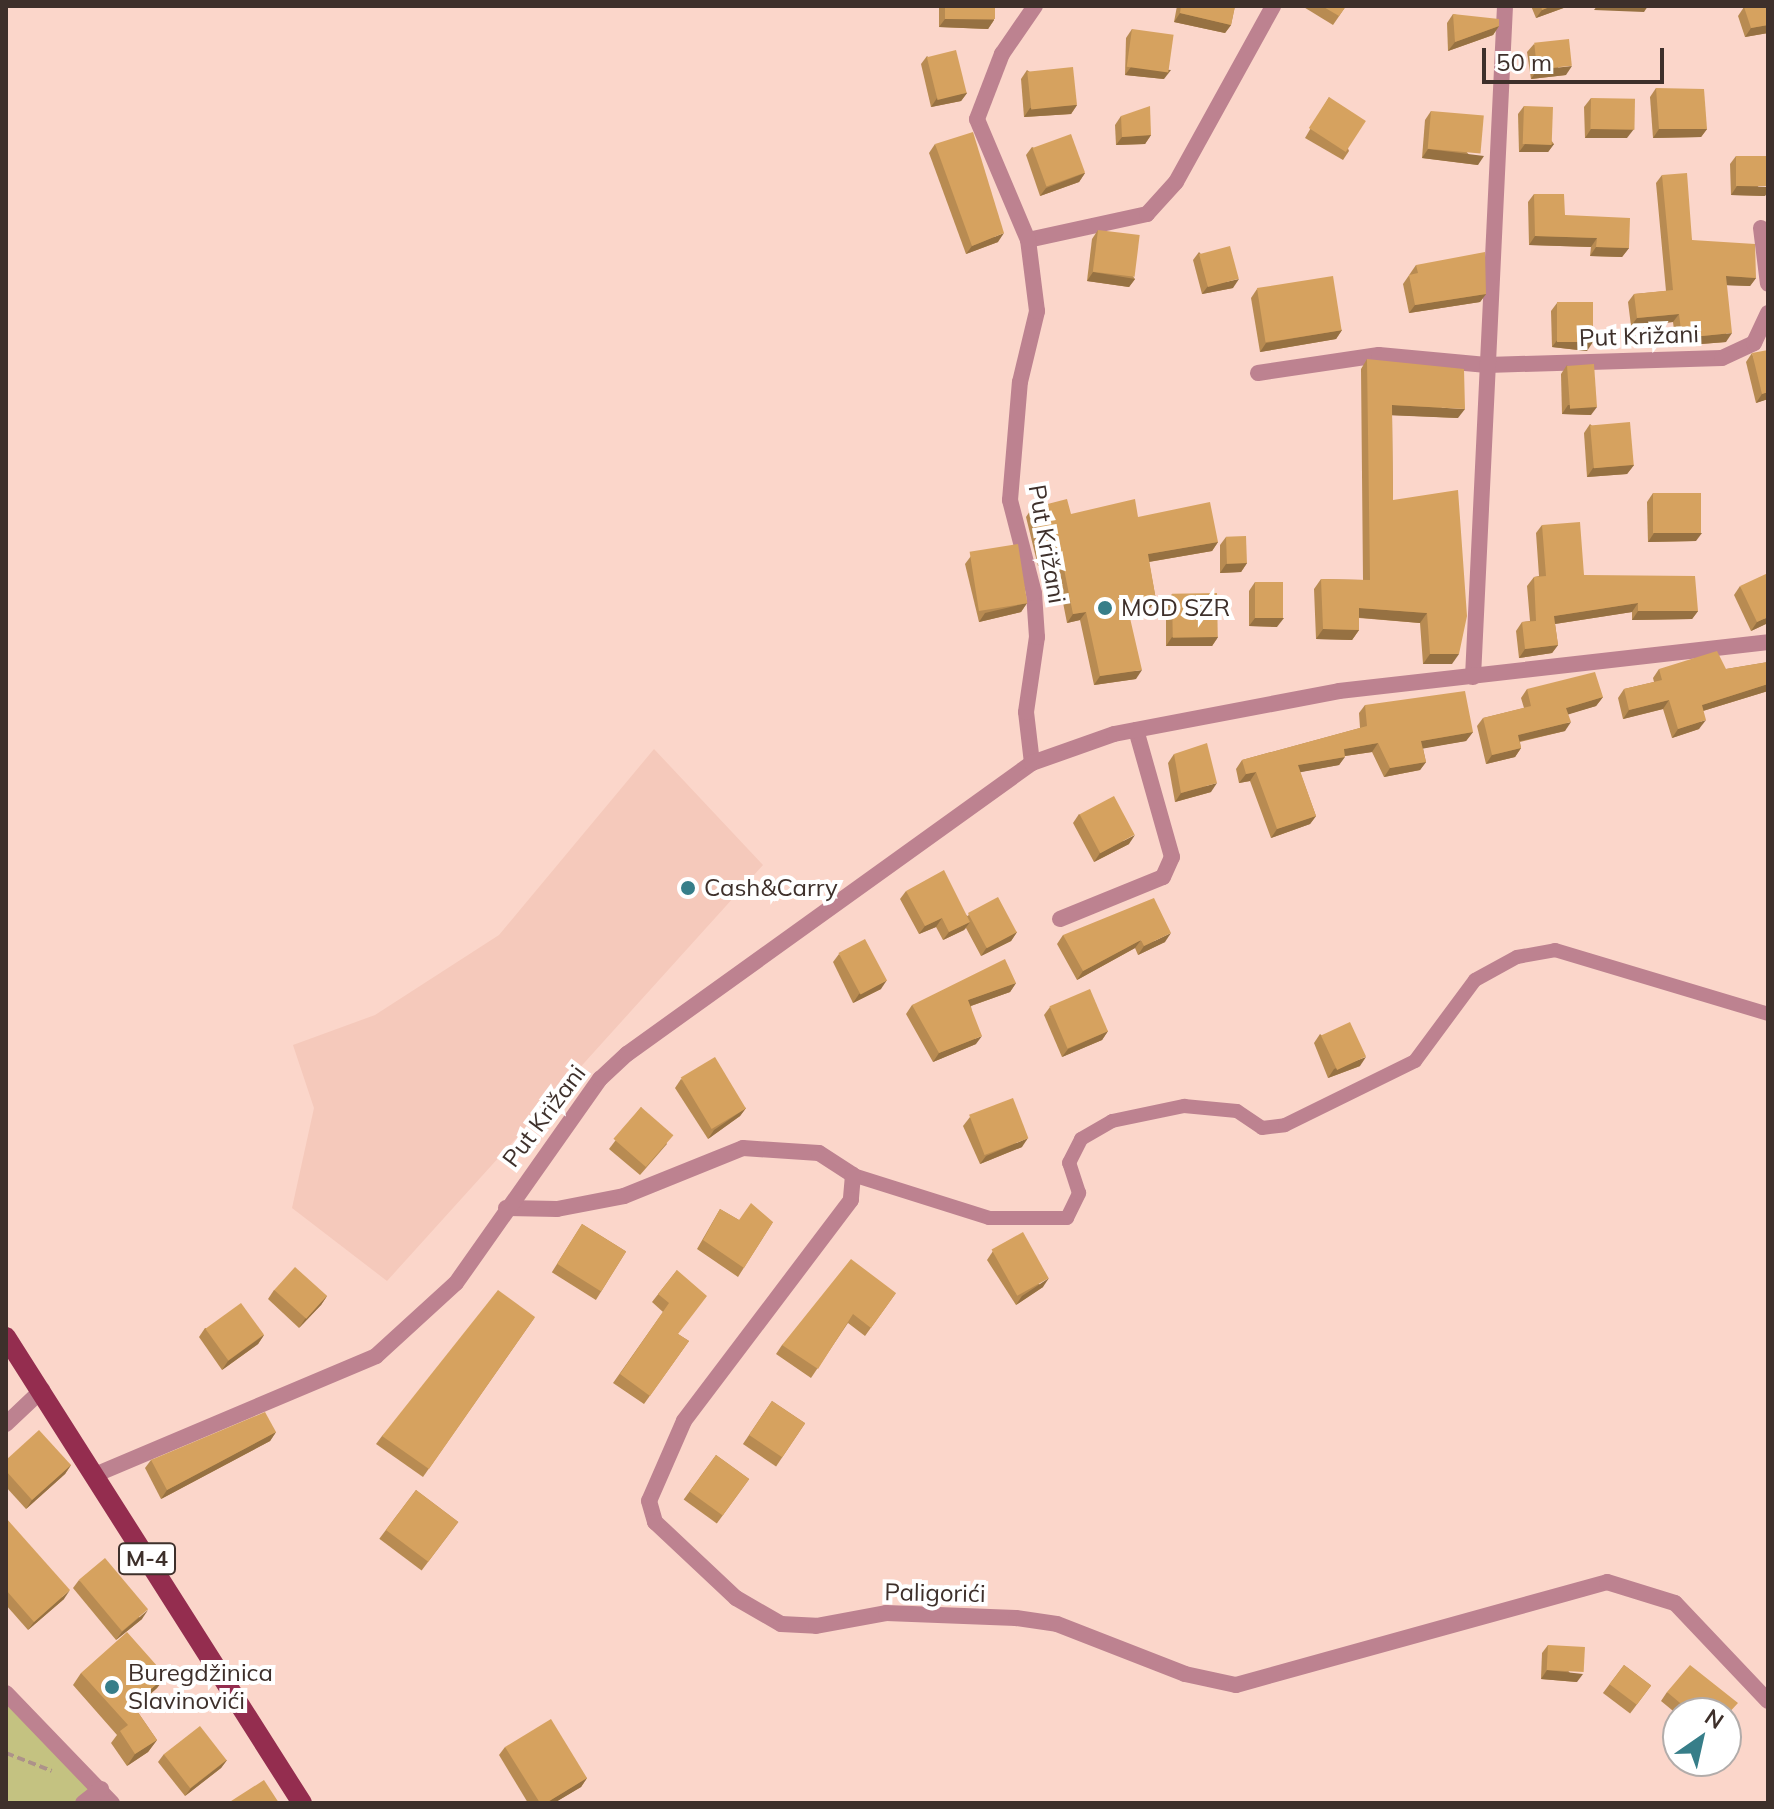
<!DOCTYPE html>
<html>
<head>
<meta charset="utf-8">
<style>
	body { margin:0 }
	#map { position:relative; width:1774px; height:1809px; overflow:hidden; background:#fbd6ca; font-family:Mulish,sans-serif }
	div>[style] { position:absolute }
	[style*='--x'] { left:calc(var(--x)*1px); top:calc(var(--y)*1px); width:calc(var(--w)*1px); rotate:calc(var(--a)*1deg) }
	.built>* { inset:0; background:#f5c9bb }
	.green>* { inset:0; background:#c4c281 }
	.path>* { height:4px; margin-top:-2px; transform-origin:0; background:repeating-linear-gradient(90deg,#ad9289 0 8px,transparent 0 12px) }
	.lane>* { height:14px; margin:-7px; padding:0 7px; transform-origin:7px; border-radius:7px; background:#bd8290 }
	.street>* { height:16px; margin:-8px; padding:0 8px; transform-origin:8px; border-radius:8px; background:#bd8290 }
	.primary>* { height:20px; margin:-10px; padding:0 10px; transform-origin:10px; border-radius:10px; background:#942d4f }
	.wall>* { inset:0; background:#b88b52; transform-origin:0 0 }
	.shaded-wall>* { inset:0; background:#967142 }
	.building>* { inset:0; background:#d6a25f; transform-origin:0 0 }
	.dots>* { width:22px; height:22px; translate:-50% -50%; box-sizing:border-box; border:4px solid #fff; border-radius:50% }
	span { translate:-50% -50%; white-space:nowrap; text-align:center; line-height:1.15; -webkit-text-stroke:8px #fff; paint-order:stroke }
	.shield-label span { padding:2px 6px; background:#fff; border:2px solid; border-radius:6px; -webkit-text-stroke-width:0 }
	.shield-label { font-size:22px; color:#3e302b; font-weight:700 }
	.street-label { font-size:24px; color:#3e302b }
	.poi-label { font-size:24px; color:#3e302b }
	.left { translate:0 -50%; text-align:left }
	.frame { position:absolute; inset:0; border:8px solid #3e302b; pointer-events:none }
	.north { position:absolute; left:1662px; top:1697px; width:80px; height:80px; box-sizing:border-box; background:#fff; border:2px solid #b2acaa; border-radius:50%; rotate:34deg; font-size:22px; font-weight:700; line-height:32px; text-align:center; color:#3e302b }
	.north::after { content:''; display:block; margin:auto; width:28px; height:36px; background:#377e89; clip-path:polygon(50% 0,100% 100%,50% 72%,0 100%) }
	.scale { position:absolute; left:1482px; top:48px; width:182px; height:36px; box-sizing:border-box; border:4px solid #3e302b; border-top:0; padding-left:10px; font-size:24px; line-height:28px; white-space:nowrap; color:#3e302b; -webkit-text-stroke:6px #fff; paint-order:stroke }
</style>
</head>
<body>
<div id="map">
	<div class="built">
		<div style="clip-path:polygon(654px 749px,763px 865px,387px 1281px,292px 1208px,314px 1108px,293px 1045px,375px 1015px,499px 935px)"></div>
	</div>
	<div class="green">
		<div style="clip-path:polygon(6px 1693px,101px 1789px,83px 1803px,6px 1803px)"></div>
	</div>
	<div class="path">
		<div style="--x:6;--y:1753;--w:49;--a:21.4"></div>
	</div>
	<div class="lane">
		<div style="--x:853;--y:1175;--w:143;--a:17.5"></div>
		<div style="--x:989;--y:1218;--w:78;--a:0"></div>
		<div style="--x:1067;--y:1218;--w:28;--a:-64"></div>
		<div style="--x:1079;--y:1193;--w:32;--a:-108"></div>
		<div style="--x:1069;--y:1163;--w:27;--a:-63"></div>
		<div style="--x:1081;--y:1139;--w:36;--a:-30"></div>
		<div style="--x:1112;--y:1121;--w:74;--a:-11.8"></div>
		<div style="--x:1184;--y:1106;--w:53;--a:5.4"></div>
		<div style="--x:1237;--y:1111;--w:30;--a:34"></div>
		<div style="--x:1262;--y:1128;--w:23;--a:-7"></div>
		<div style="--x:1285;--y:1125;--w:145;--a:-26.2"></div>
		<div style="--x:1415;--y:1061;--w:101;--a:-53.5"></div>
		<div style="--x:1475;--y:980;--w:48;--a:-28.7"></div>
		<div style="--x:1517;--y:957;--w:39;--a:-10"></div>
		<div style="--x:1555;--y:950;--w:222;--a:16.7"></div>
	</div>
	<div class="street">
		<div style="--x:1761;--y:228;--w:56;--a:82.9"></div>
		<div style="--x:1028;--y:240;--w:122;--a:-12.3"></div>
		<div style="--x:1147;--y:214;--w:43;--a:-47.8"></div>
		<div style="--x:1176;--y:182;--w:201;--a:-61.1"></div>
		<div style="--x:1258;--y:373;--w:122;--a:-8.5"></div>
		<div style="--x:1379;--y:355;--w:108;--a:5.3"></div>
		<div style="--x:1487;--y:365;--w:235;--a:-1.7"></div>
		<div style="--x:1722;--y:358;--w:35;--a:-25"></div>
		<div style="--x:1754;--y:343;--w:33;--a:-65"></div>
		<div style="--x:1473;--y:677;--w:672;--a:-87.27"></div>
		<div style="--x:1032;--y:763;--w:51;--a:-96.7"></div>
		<div style="--x:1026;--y:712;--w:76;--a:-81.7"></div>
		<div style="--x:1037;--y:637;--w:44;--a:-93.9"></div>
		<div style="--x:1034;--y:593;--w:96;--a:-104.5"></div>
		<div style="--x:1010;--y:500;--w:118;--a:-85.2"></div>
		<div style="--x:1020;--y:382;--w:73;--a:-76.5"></div>
		<div style="--x:1037;--y:311;--w:72;--a:-97.2"></div>
		<div style="--x:1028;--y:240;--w:131;--a:-112.9"></div>
		<div style="--x:977;--y:119;--w:70;--a:-69"></div>
		<div style="--x:1002;--y:54;--w:58;--a:-55.5"></div>
		<div style="--x:1060;--y:919;--w:111;--a:-22.2"></div>
		<div style="--x:1163;--y:877;--w:22;--a:-66"></div>
		<div style="--x:1172;--y:857;--w:132;--a:-105.8"></div>
		<div style="--x:506;--y:1208;--w:51;--a:1.1"></div>
		<div style="--x:557;--y:1209;--w:68;--a:-11"></div>
		<div style="--x:624;--y:1196;--w:128;--a:-22"></div>
		<div style="--x:743;--y:1148;--w:76;--a:3.8"></div>
		<div style="--x:819;--y:1153;--w:40;--a:32.9"></div>
		<div style="--x:853;--y:1175;--w:25;--a:95"></div>
		<div style="--x:851;--y:1200;--w:277;--a:127.1"></div>
		<div style="--x:684;--y:1421;--w:87;--a:113.6"></div>
		<div style="--x:649;--y:1501;--w:22;--a:74"></div>
		<div style="--x:655;--y:1522;--w:111;--a:43.2"></div>
		<div style="--x:736;--y:1598;--w:52;--a:30"></div>
		<div style="--x:781;--y:1624;--w:35;--a:3"></div>
		<div style="--x:816;--y:1626;--w:71;--a:-10.5"></div>
		<div style="--x:886;--y:1613;--w:130;--a:2.2"></div>
		<div style="--x:1016;--y:1618;--w:41;--a:8.3"></div>
		<div style="--x:1057;--y:1624;--w:137;--a:21.3"></div>
		<div style="--x:1185;--y:1674;--w:52;--a:12.2"></div>
		<div style="--x:1236;--y:1685;--w:385;--a:-15.5"></div>
		<div style="--x:1607;--y:1582;--w:71;--a:17.2"></div>
		<div style="--x:1675;--y:1603;--w:135;--a:46.5"></div>
		<div style="--x:6;--y:1424;--w:50;--a:-43.4"></div>
		<div style="--x:97;--y:1474;--w:303;--a:-22.9"></div>
		<div style="--x:376;--y:1356;--w:108;--a:-42.4"></div>
		<div style="--x:456;--y:1283;--w:250;--a:-54.8"></div>
		<div style="--x:600;--y:1079;--w:37;--a:-43"></div>
		<div style="--x:627;--y:1054;--w:499;--a:-35.7"></div>
		<div style="--x:1032;--y:763;--w:87;--a:-19.5"></div>
		<div style="--x:1114;--y:734;--w:229;--a:-10.8"></div>
		<div style="--x:1339;--y:691;--w:432;--a:-6.5"></div>
		<div style="--x:6;--y:1693;--w:153;--a:46.1"></div>
		<div style="--x:83;--y:1803;--w:23;--a:-38"></div>
	</div>
	<div class="primary">
		<div style="--x:6;--y:1337;--w:552;--a:57.58"></div>
	</div>
	<div class="wall">
		<div style="clip-path:polygon(939px 6px,995px 6px,994px 20px,988px 29px,939px 27px)"></div>
		<div style="clip-path:polygon(1177px 6px,1235px 6px,1231px 25px,1225px 33px,1174px 22px)"></div>
		<div style="clip-path:polygon(1302px 6px,1346px 6px,1333px 25px)"></div>
		<div style="clip-path:polygon(1531px 6px,1569px 6px,1536px 18px)"></div>
		<div style="clip-path:polygon(1768px 6px,1768px 33px,1745px 37px,1738px 16px,1744px 7px)"></div>
		<div style="clip-path:polygon(1453px 14px,1499px 26px,1493px 35px,1448px 51px,1447px 23px)"></div>
		<div style="clip-path:polygon(1132px 29px,1164px 79px,1125px 75px,1126px 38px)"></div>
		<div style="clip-path:polygon(1534px 44px,1566px 75px,1531px 79px,1527px 52px)"></div>
		<div style="clip-path:polygon(927px 56px,967px 93px,961px 101px,931px 107px,921px 64px)"></div>
		<div style="clip-path:polygon(1027px 70px,1077px 105px,1071px 114px,1024px 117px,1021px 79px)"></div>
		<div style="clip-path:polygon(1656px 88px,1707px 129px,1701px 137px,1653px 138px,1650px 97px)"></div>
		<div style="clip-path:polygon(1329px 97px,1349px 151px,1343px 160px,1305px 138px)"></div>
		<div style="clip-path:polygon(1591px 98px,1627px 138px,1585px 138px,1584px 107px)"></div>
		<div style="clip-path:polygon(1524px 106px,1554px 144px,1548px 152px,1519px 152px,1518px 114px)"></div>
		<div style="clip-path:polygon(1431px 111px,1478px 165px,1422px 158px,1425px 120px)"></div>
		<div style="clip-path:polygon(1121px 116px,1151px 135px,1145px 144px,1116px 145px,1115px 125px)"></div>
		<div style="clip-path:polygon(935px 144px,998px 242px,966px 254px,929px 153px)"></div>
		<div style="clip-path:polygon(1032px 147px,1085px 173px,1079px 182px,1040px 196px,1026px 155px)"></div>
		<div style="clip-path:polygon(1736px 156px,1765px 196px,1731px 195px,1730px 164px)"></div>
		<div style="clip-path:polygon(1662px 175px,1692px 240px,1756px 278px,1750px 286px,1727px 285px,1726px 342px,1676px 346px,1673px 322px,1631px 326px,1628px 302px,1634px 294px,1666px 291px,1656px 183px)"></div>
		<div style="clip-path:polygon(1534px 194px,1565px 215px,1629px 248px,1622px 257px,1590px 256px,1591px 247px,1529px 245px,1528px 202px)"></div>
		<div style="clip-path:polygon(1098px 230px,1135px 279px,1129px 287px,1087px 281px,1092px 239px)"></div>
		<div style="clip-path:polygon(1199px 252px,1233px 288px,1202px 294px,1193px 260px)"></div>
		<div style="clip-path:polygon(1416px 265px,1486px 294px,1480px 302px,1409px 313px,1403px 284px)"></div>
		<div style="clip-path:polygon(1257px 289px,1342px 330px,1336px 339px,1260px 352px,1251px 298px)"></div>
		<div style="clip-path:polygon(1557px 303px,1587px 351px,1552px 347px,1551px 311px)"></div>
		<div style="clip-path:polygon(1752px 353px,1768px 399px,1756px 403px,1746px 362px)"></div>
		<div style="clip-path:polygon(1367px 359px,1458px 418px,1392px 415px,1393px 500px,1452px 664px,1423px 664px,1420px 623px,1359px 618px,1359px 630px,1352px 640px,1316px 639px,1314px 589px,1321px 579px,1363px 580px,1361px 369px)"></div>
		<div style="clip-path:polygon(1567px 365px,1591px 415px,1562px 414px,1561px 374px)"></div>
		<div style="clip-path:polygon(1590px 424px,1634px 465px,1627px 474px,1587px 477px,1584px 433px)"></div>
		<div style="clip-path:polygon(1653px 493px,1696px 541px,1648px 542px,1647px 502px)"></div>
		<div style="clip-path:polygon(1032px 508px,1071px 514px,1138px 517px,1218px 542px,1212px 551px,1149px 562px,1156px 600px,1150px 608px,1129px 612px,1136px 679px,1094px 685px,1080px 620px,1067px 623px,1055px 562px,1038px 566px,1026px 517px)"></div>
		<div style="clip-path:polygon(1542px 525px,1584px 575px,1698px 611px,1692px 619px,1632px 620px,1632px 612px,1555px 624px,1558px 645px,1552px 653px,1519px 658px,1516px 631px,1522px 622px,1530px 621px,1527px 586px,1534px 577px,1539px 576px,1536px 533px)"></div>
		<div style="clip-path:polygon(1226px 537px,1247px 563px,1241px 572px,1220px 573px,1220px 545px)"></div>
		<div style="clip-path:polygon(971px 556px,1027px 603px,1021px 612px,979px 622px,965px 564px)"></div>
		<div style="clip-path:polygon(1255px 582px,1277px 627px,1249px 626px,1249px 591px)"></div>
		<div style="clip-path:polygon(1740px 586px,1768px 623px,1751px 631px,1734px 595px)"></div>
		<div style="clip-path:polygon(1172px 594px,1218px 637px,1212px 646px,1166px 646px,1166px 602px)"></div>
		<div style="clip-path:polygon(1768px 662px,1768px 691px,1703px 711px,1699px 729px,1672px 738px,1663px 709px,1623px 719px,1618px 698px,1624px 689px,1654px 682px,1653px 678px,1659px 669px,1726px 669px)"></div>
		<div style="clip-path:polygon(1527px 689px,1603px 697px,1596px 706px,1568px 714px,1565px 731px,1520px 742px,1521px 748px,1515px 757px,1486px 764px,1477px 726px,1483px 718px,1524px 708px,1521px 698px)"></div>
		<div style="clip-path:polygon(1365px 705px,1473px 732px,1466px 741px,1423px 748px,1426px 762px,1420px 770px,1384px 777px,1372px 752px,1345px 756px,1339px 765px,1300px 772px,1316px 816px,1310px 824px,1271px 838px,1250px 781px,1239px 783px,1236px 769px,1242px 760px,1360px 728px,1359px 713px)"></div>
		<div style="clip-path:polygon(1174px 754px,1211px 792px,1175px 802px,1168px 763px)"></div>
		<div style="clip-path:polygon(1079px 814px,1129px 844px,1094px 862px,1073px 823px)"></div>
		<div style="clip-path:polygon(906px 891px,968px 916px,969px 914px,1017px 932px,1011px 941px,981px 956px,966px 928px,964px 930px,943px 940px,936px 927px,919px 934px,900px 899px)"></div>
		<div style="clip-path:polygon(1063px 935px,1165px 942px,1138px 955px,1135px 948px,1077px 980px,1057px 944px)"></div>
		<div style="clip-path:polygon(839px 954px,881px 989px,853px 1003px,833px 962px)"></div>
		<div style="clip-path:polygon(1016px 983px,1010px 992px,971px 1006px,976px 1044px,933px 1062px,906px 1014px,912px 1005px)"></div>
		<div style="clip-path:polygon(1050px 1007px,1108px 1031px,1102px 1040px,1062px 1057px,1044px 1015px)"></div>
		<div style="clip-path:polygon(1320px 1034px,1360px 1066px,1328px 1078px,1314px 1043px)"></div>
		<div style="clip-path:polygon(681px 1079px,746px 1108px,740px 1116px,708px 1139px,675px 1088px)"></div>
		<div style="clip-path:polygon(641px 1107px,667px 1144px,640px 1175px,609px 1149px)"></div>
		<div style="clip-path:polygon(970px 1117px,1022px 1147px,980px 1164px,963px 1126px)"></div>
		<div style="clip-path:polygon(720px 1209px,739px 1220px,773px 1222px,738px 1277px,697px 1249px)"></div>
		<div style="left:582px;top:1224px;width:52px;height:57px;rotate:32deg"></div>
		<div style="clip-path:polygon(993px 1251px,1043px 1287px,1016px 1305px,987px 1260px)"></div>
		<div style="clip-path:polygon(677px 1270px,678px 1334px,689px 1341px,644px 1404px,613px 1383px,663px 1312px,652px 1302px)"></div>
		<div style="clip-path:polygon(274px 1290px,327px 1296px,321px 1305px,299px 1328px,268px 1299px)"></div>
		<div style="clip-path:polygon(896px 1293px,865px 1336px,848px 1323px,811px 1378px,776px 1354px,782px 1345px)"></div>
		<div style="clip-path:polygon(535px 1317px,423px 1477px,376px 1444px,382px 1436px)"></div>
		<div style="clip-path:polygon(205px 1328px,264px 1335px,258px 1344px,222px 1370px,199px 1337px)"></div>
		<div style="left:772px;top:1401px;width:40px;height:52px;rotate:34deg"></div>
		<div style="clip-path:polygon(276px 1432px,270px 1441px,161px 1499px,145px 1468px,151px 1460px)"></div>
		<div style="left:716px;top:1455px;width:41px;height:55px;rotate:36deg"></div>
		<div style="clip-path:polygon(6px 1460px,71px 1465px,65px 1474px,26px 1509px,6px 1487px)"></div>
		<div style="left:416px;top:1490px;width:53px;height:61px;rotate:37deg"></div>
		<div style="clip-path:polygon(6px 1518px,64px 1599px,28px 1630px,6px 1605px)"></div>
		<div style="clip-path:polygon(79px 1580px,142px 1619px,116px 1640px,73px 1588px)"></div>
		<div style="clip-path:polygon(1548px 1645px,1577px 1682px,1541px 1679px,1542px 1653px)"></div>
		<div style="left:1624px;top:1665px;width:34px;height:35px;rotate:37deg"></div>
		<div style="clip-path:polygon(81px 1673px,166px 1676px,157px 1688px,135px 1708px,157px 1740px,148px 1752px,127px 1766px,111px 1743px,117px 1735px,73px 1685px)"></div>
		<div style="clip-path:polygon(1667px 1692px,1732px 1711px,1726px 1718px,1726px 1713px,1678px 1713px,1678px 1715px,1661px 1701px)"></div>
		<div style="clip-path:polygon(505px 1747px,587px 1778px,581px 1787px,554px 1803px,528px 1803px,499px 1755px)"></div>
		<div style="clip-path:polygon(164px 1754px,227px 1760px,221px 1768px,185px 1796px,158px 1762px)"></div>
	</div>
	<div class="shaded-wall">
		<div style="clip-path:polygon(1552px 6px,1569px 6px,1536px 18px,1542px 10px)"></div>
		<div style="clip-path:polygon(1597px 6px,1648px 6px,1644px 12px,1594px 10px)"></div>
		<div style="clip-path:polygon(1180px 13px,1231px 25px,1225px 33px,1174px 22px)"></div>
		<div style="clip-path:polygon(945px 19px,994px 20px,988px 29px,939px 27px)"></div>
		<div style="clip-path:polygon(1768px 25px,1768px 33px,1745px 37px,1751px 28px)"></div>
		<div style="clip-path:polygon(1499px 26px,1493px 35px,1448px 51px,1455px 42px)"></div>
		<div style="clip-path:polygon(1572px 66px,1566px 75px,1531px 79px,1537px 70px)"></div>
		<div style="clip-path:polygon(1131px 67px,1171px 70px,1164px 79px,1125px 75px)"></div>
		<div style="clip-path:polygon(967px 93px,961px 101px,931px 107px,937px 98px)"></div>
		<div style="clip-path:polygon(1077px 105px,1071px 114px,1024px 117px,1030px 108px)"></div>
		<div style="clip-path:polygon(1591px 129px,1634px 129px,1627px 138px,1585px 138px)"></div>
		<div style="clip-path:polygon(1659px 129px,1707px 129px,1701px 137px,1653px 138px)"></div>
		<div style="clip-path:polygon(1151px 135px,1145px 144px,1116px 145px,1122px 137px)"></div>
		<div style="clip-path:polygon(1525px 144px,1554px 144px,1548px 152px,1519px 152px)"></div>
		<div style="clip-path:polygon(1428px 149px,1484px 156px,1478px 165px,1422px 158px)"></div>
		<div style="clip-path:polygon(1085px 173px,1079px 182px,1040px 196px,1046px 188px)"></div>
		<div style="clip-path:polygon(1737px 186px,1768px 187px,1768px 192px,1765px 196px,1731px 195px)"></div>
		<div style="clip-path:polygon(1004px 233px,998px 242px,966px 254px,972px 246px)"></div>
		<div style="clip-path:polygon(1535px 236px,1597px 238px,1591px 247px,1529px 245px)"></div>
		<div style="clip-path:polygon(1596px 247px,1629px 248px,1622px 257px,1590px 256px)"></div>
		<div style="clip-path:polygon(1093px 272px,1135px 279px,1129px 287px,1087px 281px)"></div>
		<div style="clip-path:polygon(1726px 276px,1756px 278px,1750px 286px,1720px 285px)"></div>
		<div style="clip-path:polygon(1239px 279px,1233px 288px,1202px 294px,1208px 286px)"></div>
		<div style="clip-path:polygon(1486px 294px,1480px 302px,1409px 313px,1415px 305px)"></div>
		<div style="clip-path:polygon(1679px 314px,1673px 322px,1631px 326px,1637px 318px)"></div>
		<div style="clip-path:polygon(1342px 330px,1336px 339px,1260px 352px,1266px 343px)"></div>
		<div style="clip-path:polygon(1732px 333px,1726px 342px,1676px 346px,1682px 338px)"></div>
		<div style="clip-path:polygon(1558px 339px,1593px 342px,1587px 351px,1552px 347px)"></div>
		<div style="clip-path:polygon(1768px 392px,1768px 399px,1756px 403px,1762px 394px)"></div>
		<div style="clip-path:polygon(1392px 405px,1465px 409px,1458px 418px,1385px 415px)"></div>
		<div style="clip-path:polygon(1568px 405px,1597px 407px,1591px 415px,1562px 414px)"></div>
		<div style="clip-path:polygon(1634px 465px,1627px 474px,1587px 477px,1593px 468px)"></div>
		<div style="clip-path:polygon(1654px 533px,1702px 533px,1696px 541px,1648px 542px)"></div>
		<div style="clip-path:polygon(1218px 542px,1212px 551px,1142px 563px,1148px 554px)"></div>
		<div style="clip-path:polygon(1061px 554px,1055px 562px,1038px 566px,1044px 557px)"></div>
		<div style="clip-path:polygon(1247px 563px,1241px 572px,1220px 573px,1226px 564px)"></div>
		<div style="clip-path:polygon(1156px 600px,1150px 608px,1121px 613px,1127px 605px)"></div>
		<div style="clip-path:polygon(1027px 603px,1021px 612px,979px 622px,985px 613px)"></div>
		<div style="clip-path:polygon(1638px 603px,1632px 612px,1548px 625px,1554px 616px)"></div>
		<div style="clip-path:polygon(1359px 608px,1427px 613px,1420px 623px,1352px 617px)"></div>
		<div style="clip-path:polygon(1638px 611px,1698px 611px,1692px 619px,1632px 620px)"></div>
		<div style="clip-path:polygon(1086px 612px,1080px 620px,1067px 623px,1073px 614px)"></div>
		<div style="clip-path:polygon(1768px 617px,1768px 623px,1751px 631px,1757px 622px)"></div>
		<div style="clip-path:polygon(1255px 618px,1284px 618px,1277px 627px,1249px 626px)"></div>
		<div style="clip-path:polygon(1323px 629px,1359px 630px,1352px 640px,1316px 639px)"></div>
		<div style="clip-path:polygon(1172px 637px,1218px 637px,1212px 646px,1166px 646px)"></div>
		<div style="clip-path:polygon(1558px 645px,1552px 653px,1519px 658px,1525px 649px)"></div>
		<div style="clip-path:polygon(1430px 654px,1459px 654px,1452px 664px,1423px 664px)"></div>
		<div style="clip-path:polygon(1142px 670px,1136px 679px,1094px 685px,1100px 676px)"></div>
		<div style="clip-path:polygon(1768px 684px,1768px 691px,1696px 713px,1702px 705px)"></div>
		<div style="clip-path:polygon(1603px 697px,1596px 706px,1560px 717px,1566px 708px)"></div>
		<div style="clip-path:polygon(1669px 700px,1663px 709px,1623px 719px,1629px 710px)"></div>
		<div style="clip-path:polygon(1706px 720px,1699px 729px,1672px 738px,1678px 729px)"></div>
		<div style="clip-path:polygon(1571px 722px,1565px 731px,1512px 743px,1518px 735px)"></div>
		<div style="clip-path:polygon(1473px 732px,1466px 741px,1415px 750px,1421px 741px)"></div>
		<div style="clip-path:polygon(1378px 743px,1372px 752px,1338px 757px,1344px 749px)"></div>
		<div style="clip-path:polygon(1521px 748px,1515px 757px,1486px 764px,1492px 755px)"></div>
		<div style="clip-path:polygon(1345px 757px,1339px 765px,1291px 774px,1298px 765px)"></div>
		<div style="clip-path:polygon(1426px 762px,1420px 770px,1384px 777px,1390px 768px)"></div>
		<div style="clip-path:polygon(1256px 772px,1250px 781px,1239px 783px,1246px 774px)"></div>
		<div style="clip-path:polygon(1217px 783px,1211px 792px,1175px 802px,1181px 793px)"></div>
		<div style="clip-path:polygon(1316px 816px,1310px 824px,1271px 838px,1277px 829px)"></div>
		<div style="clip-path:polygon(1135px 835px,1129px 844px,1094px 862px,1100px 853px)"></div>
		<div style="clip-path:polygon(942px 918px,936px 927px,919px 934px,925px 926px)"></div>
		<div style="clip-path:polygon(970px 922px,964px 930px,943px 940px,949px 932px)"></div>
		<div style="clip-path:polygon(1017px 932px,1011px 941px,981px 956px,987px 947px)"></div>
		<div style="clip-path:polygon(1171px 933px,1165px 942px,1138px 955px,1144px 946px)"></div>
		<div style="clip-path:polygon(1141px 940px,1135px 948px,1077px 980px,1083px 971px)"></div>
		<div style="clip-path:polygon(887px 980px,881px 989px,853px 1003px,859px 994px)"></div>
		<div style="clip-path:polygon(1016px 983px,1010px 992px,962px 1009px,968px 1000px)"></div>
		<div style="clip-path:polygon(1108px 1031px,1102px 1040px,1062px 1057px,1068px 1049px)"></div>
		<div style="clip-path:polygon(982px 1036px,976px 1044px,933px 1062px,939px 1053px)"></div>
		<div style="clip-path:polygon(1366px 1057px,1360px 1066px,1328px 1078px,1334px 1069px)"></div>
		<div style="clip-path:polygon(746px 1108px,740px 1116px,708px 1139px,714px 1130px)"></div>
		<div style="clip-path:polygon(1028px 1138px,1022px 1147px,980px 1164px,986px 1156px)"></div>
		<div style="clip-path:polygon(1049px 1278px,1043px 1287px,1016px 1305px,1022px 1296px)"></div>
		<div style="clip-path:polygon(327px 1296px,321px 1305px,299px 1328px,305px 1319px)"></div>
		<div style="clip-path:polygon(264px 1335px,258px 1344px,222px 1370px,228px 1361px)"></div>
		<div style="clip-path:polygon(276px 1432px,270px 1441px,161px 1499px,167px 1490px)"></div>
		<div style="clip-path:polygon(71px 1465px,65px 1474px,26px 1509px,32px 1500px)"></div>
		<div style="clip-path:polygon(70px 1590px,64px 1599px,28px 1630px,34px 1622px)"></div>
		<div style="clip-path:polygon(148px 1610px,142px 1619px,116px 1640px,122px 1632px)"></div>
		<div style="clip-path:polygon(1547px 1670px,1583px 1674px,1577px 1682px,1541px 1679px)"></div>
		<div style="clip-path:polygon(166px 1676px,157px 1688px,124px 1717px,133px 1705px)"></div>
		<div style="clip-path:polygon(157px 1740px,148px 1752px,127px 1766px,135px 1754px)"></div>
		<div style="clip-path:polygon(227px 1760px,221px 1768px,185px 1796px,191px 1788px)"></div>
		<div style="clip-path:polygon(587px 1778px,581px 1787px,554px 1803px,546px 1803px)"></div>
	</div>
	<div class="building">
		<div style="left:945px;top:6px;width:50px;height:13px"></div>
		<div style="clip-path:polygon(1181px 6px,1235px 6px,1231px 25px,1180px 13px)"></div>
		<div style="clip-path:polygon(1322px 6px,1346px 6px,1339px 16px)"></div>
		<div style="clip-path:polygon(1541px 6px,1552px 6px,1542px 10px)"></div>
		<div style="clip-path:polygon(1750px 6px,1768px 6px,1768px 25px,1751px 28px,1744px 7px)"></div>
		<div style="clip-path:polygon(1453px 14px,1499px 19px,1499px 26px,1455px 42px)"></div>
		<div style="left:1132px;top:29px;width:42px;height:38px;rotate:8deg"></div>
		<div style="left:1569px;top:39px;width:27px;height:35px;rotate:84deg"></div>
		<div style="left:956px;top:50px;width:44px;height:30px;rotate:76deg"></div>
		<div style="left:1073px;top:67px;width:38px;height:46px;rotate:84deg"></div>
		<div style="clip-path:polygon(1656px 88px,1704px 89px,1707px 129px,1659px 129px)"></div>
		<div style="left:1329px;top:97px;width:44px;height:37px;rotate:33deg"></div>
		<div style="left:1591px;top:98px;width:44px;height:31px;rotate:1deg"></div>
		<div style="clip-path:polygon(1150px 106px,1151px 135px,1122px 137px,1121px 116px)"></div>
		<div style="left:1524px;top:106px;width:29px;height:38px;rotate:2deg"></div>
		<div style="left:1431px;top:111px;width:53px;height:38px;rotate:5deg"></div>
		<div style="clip-path:polygon(973px 132px,1004px 233px,972px 246px,935px 144px)"></div>
		<div style="left:1071px;top:134px;width:41px;height:41px;rotate:70deg"></div>
		<div style="left:1736px;top:156px;width:32px;height:30px"></div>
		<div style="clip-path:polygon(1687px 173px,1692px 240px,1755px 244px,1756px 278px,1726px 276px,1732px 333px,1682px 338px,1679px 314px,1637px 318px,1634px 294px,1673px 290px,1662px 175px)"></div>
		<div style="clip-path:polygon(1534px 194px,1564px 194px,1565px 215px,1630px 218px,1629px 248px,1596px 247px,1597px 238px,1535px 236px)"></div>
		<div style="left:1098px;top:230px;width:42px;height:42px;rotate:7deg"></div>
		<div style="left:1230px;top:246px;width:34px;height:32px;rotate:75deg"></div>
		<div style="clip-path:polygon(1485px 252px,1486px 294px,1415px 305px,1409px 275px,1418px 273px,1416px 265px)"></div>
		<div style="left:1333px;top:276px;width:55px;height:77px;rotate:81deg"></div>
		<div style="left:1593px;top:302px;width:40px;height:36px;rotate:90deg"></div>
		<div style="clip-path:polygon(1768px 350px,1768px 392px,1762px 394px,1752px 353px)"></div>
		<div style="clip-path:polygon(1367px 359px,1464px 369px,1465px 409px,1392px 405px,1393px 500px,1458px 490px,1467px 616px,1459px 654px,1430px 654px,1427px 613px,1359px 608px,1359px 630px,1323px 629px,1321px 579px,1370px 580px)"></div>
		<div style="left:1594px;top:364px;width:43px;height:27px;rotate:86deg"></div>
		<div style="left:1630px;top:422px;width:43px;height:40px;rotate:85deg"></div>
		<div style="left:1653px;top:493px;width:48px;height:40px"></div>
		<div style="clip-path:polygon(1067px 499px,1071px 514px,1135px 499px,1138px 517px,1210px 502px,1218px 542px,1148px 554px,1156px 600px,1127px 605px,1142px 670px,1100px 676px,1086px 612px,1073px 614px,1061px 554px,1044px 557px,1032px 508px)"></div>
		<div style="clip-path:polygon(1580px 522px,1584px 575px,1695px 576px,1698px 611px,1638px 611px,1638px 603px,1554px 616px,1558px 645px,1525px 649px,1522px 622px,1536px 621px,1534px 577px,1546px 576px,1542px 525px)"></div>
		<div style="left:1246px;top:536px;width:27px;height:20px;rotate:88deg"></div>
		<div style="left:1018px;top:544px;width:60px;height:49px;rotate:81deg"></div>
		<div style="clip-path:polygon(1768px 573px,1768px 617px,1757px 622px,1740px 586px)"></div>
		<div style="left:1255px;top:582px;width:28px;height:36px"></div>
		<div style="left:1217px;top:593px;width:44px;height:45px;rotate:89deg"></div>
		<div style="clip-path:polygon(1717px 651px,1726px 669px,1768px 662px,1768px 684px,1702px 705px,1706px 720px,1678px 729px,1669px 700px,1629px 710px,1624px 689px,1662px 680px,1659px 669px)"></div>
		<div style="clip-path:polygon(1595px 672px,1603px 697px,1566px 708px,1571px 722px,1518px 735px,1521px 748px,1492px 755px,1483px 718px,1531px 706px,1527px 689px)"></div>
		<div style="clip-path:polygon(1465px 691px,1473px 732px,1421px 741px,1426px 762px,1390px 768px,1378px 743px,1344px 749px,1345px 757px,1298px 765px,1316px 816px,1277px 829px,1256px 772px,1246px 774px,1242px 760px,1367px 726px,1365px 705px)"></div>
		<div style="clip-path:polygon(1207px 743px,1217px 783px,1181px 793px,1174px 754px)"></div>
		<div style="left:1114px;top:796px;width:44px;height:39px;rotate:62deg"></div>
		<div style="clip-path:polygon(944px 870px,970px 922px,949px 932px,942px 918px,925px 926px,906px 891px)"></div>
		<div style="left:998px;top:897px;width:40px;height:34px;rotate:62deg"></div>
		<div style="clip-path:polygon(1154px 898px,1171px 933px,1144px 946px,1141px 940px,1083px 971px,1063px 935px)"></div>
		<div style="left:865px;top:939px;width:47px;height:30px;rotate:62deg"></div>
		<div style="clip-path:polygon(1005px 959px,1016px 983px,968px 1000px,982px 1036px,939px 1053px,912px 1005px)"></div>
		<div style="left:1090px;top:989px;width:46px;height:44px;rotate:67deg"></div>
		<div style="left:1350px;top:1022px;width:38px;height:32px;rotate:65deg"></div>
		<div style="left:715px;top:1057px;width:60px;height:40px;rotate:59deg"></div>
		<div style="left:1013px;top:1098px;width:43px;height:47px;rotate:69deg"></div>
		<div style="left:641px;top:1107px;width:43px;height:42px;rotate:41deg"></div>
		<div style="clip-path:polygon(751px 1203px,773px 1222px,744px 1268px,703px 1240px,720px 1209px,739px 1220px)"></div>
		<div style="left:582px;top:1224px;width:52px;height:47px;rotate:32deg"></div>
		<div style="left:1023px;top:1232px;width:53px;height:36px;rotate:61deg"></div>
		<div style="clip-path:polygon(851px 1259px,896px 1293px,871px 1328px,853px 1314px,818px 1369px,782px 1345px)"></div>
		<div style="left:295px;top:1267px;width:43px;height:31px;rotate:42deg"></div>
		<div style="clip-path:polygon(677px 1270px,707px 1296px,678px 1334px,689px 1341px,650px 1396px,620px 1374px,669px 1303px,658px 1294px)"></div>
		<div style="clip-path:polygon(498px 1290px,535px 1317px,429px 1469px,382px 1436px)"></div>
		<div style="left:241px;top:1303px;width:39px;height:44px;rotate:54deg"></div>
		<div style="left:772px;top:1401px;width:40px;height:41px;rotate:34deg"></div>
		<div style="clip-path:polygon(265px 1412px,276px 1432px,167px 1490px,151px 1460px)"></div>
		<div style="clip-path:polygon(39px 1430px,71px 1465px,32px 1500px,6px 1471px,6px 1460px)"></div>
		<div style="left:716px;top:1455px;width:41px;height:45px;rotate:36deg"></div>
		<div style="left:416px;top:1490px;width:53px;height:50px;rotate:37deg"></div>
		<div style="clip-path:polygon(6px 1518px,70px 1590px,34px 1622px,6px 1590px)"></div>
		<div style="left:105px;top:1558px;width:67px;height:34px;rotate:50deg"></div>
		<div style="clip-path:polygon(127px 1632px,166px 1676px,133px 1705px,157px 1740px,135px 1754px,120px 1731px,128px 1725px,81px 1673px)"></div>
		<div style="left:1548px;top:1645px;width:37px;height:25px;rotate:3deg"></div>
		<div style="left:1624px;top:1665px;width:34px;height:24px;rotate:37deg"></div>
		<div style="clip-path:polygon(1690px 1665px,1738px 1703px,1726px 1716px,1726px 1713px,1692px 1713px,1667px 1692px)"></div>
		<div style="clip-path:polygon(551px 1719px,587px 1778px,546px 1803px,540px 1803px,505px 1747px)"></div>
		<div style="left:200px;top:1726px;width:43px;height:46px;rotate:52deg"></div>
		<div style="clip-path:polygon(264px 1780px,279px 1803px,228px 1803px)"></div>
	</div>
	<div class="dots">
		<div style="left:1105px;top:608px;background:#377e89"></div>
		<div style="left:688px;top:888px;background:#377e89"></div>
		<div style="left:112px;top:1687px;background:#377e89"></div>
	</div>
	<div class="shield-label">
		<span style="left:147px;top:1559px">M-4</span>
	</div>
	<div class="street-label">
		<span style="left:1639px;top:336px;rotate:-2deg">Put Križani</span>
		<span style="left:1047px;top:544px;rotate:80deg">Put Križani</span>
		<span style="left:544px;top:1116px;rotate:-53deg">Put Križani</span>
		<span style="left:935px;top:1593px;rotate:1deg">Paligorići</span>
	</div>
	<div class="poi-label">
		<span class="left" style="left:1121px;top:608px">MOD SZR</span>
		<span class="left" style="left:704px;top:888px">Cash&amp;Carry</span>
		<span class="left" style="left:128px;top:1687px">Buregdžinica<br>Slavinovići</span>
	</div>
	<div class="frame"></div>
	<div class="north">N</div>
	<div class="scale">50 m</div>
</div>
</body>
</html>
